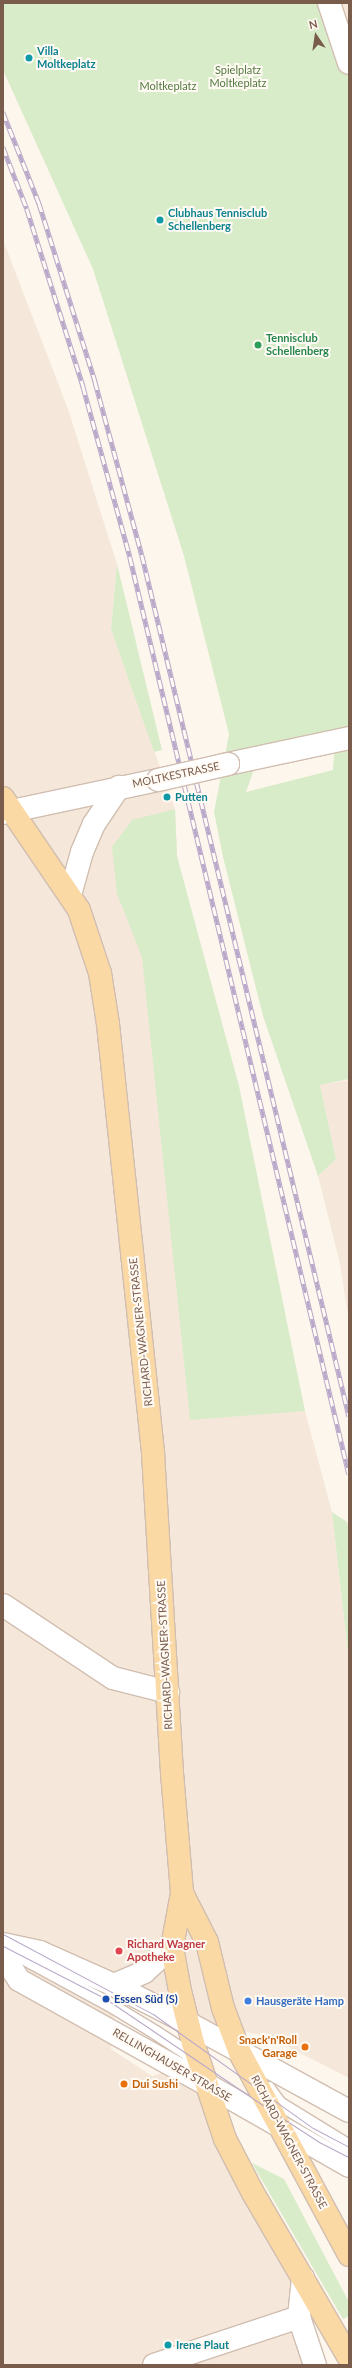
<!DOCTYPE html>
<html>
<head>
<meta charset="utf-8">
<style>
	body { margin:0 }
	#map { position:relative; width:352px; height:2368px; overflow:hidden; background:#fdf6ec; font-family:Lato,sans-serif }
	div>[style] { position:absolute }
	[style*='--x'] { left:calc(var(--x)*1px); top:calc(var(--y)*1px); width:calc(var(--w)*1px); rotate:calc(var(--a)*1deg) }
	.residential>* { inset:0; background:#f5e8da }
	.green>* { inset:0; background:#d8ecc9 }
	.roads { filter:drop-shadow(1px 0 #d1beb0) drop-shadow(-1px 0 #d1beb0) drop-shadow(0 1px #d1beb0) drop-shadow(0 -1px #d1beb0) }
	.service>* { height:13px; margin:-6.5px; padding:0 6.5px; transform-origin:6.5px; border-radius:6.5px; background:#fff }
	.minor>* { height:22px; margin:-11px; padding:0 11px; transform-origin:11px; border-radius:11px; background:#fff }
	.tertiary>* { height:22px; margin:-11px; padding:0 11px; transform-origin:11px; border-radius:11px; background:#fff }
	.secondary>* { height:22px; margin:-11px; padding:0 11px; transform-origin:11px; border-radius:11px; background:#fff }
	.primary>* { height:22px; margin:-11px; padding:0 11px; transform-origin:11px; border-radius:11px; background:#fbd9a5 }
	.tram>* { height:1px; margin:-0.5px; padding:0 0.5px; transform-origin:0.5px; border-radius:0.5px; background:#b9a8c9 }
	.rail>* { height:4.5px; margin-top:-2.25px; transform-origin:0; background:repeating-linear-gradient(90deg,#fffaf3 0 9px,#b9a8c9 0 18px); box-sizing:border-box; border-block:1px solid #b9a8c9 }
	.bridges { filter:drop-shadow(1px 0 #d1beb0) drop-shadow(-1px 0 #d1beb0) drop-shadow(0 1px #d1beb0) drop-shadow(0 -1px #d1beb0) }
	.tertiary-bridge>* { height:22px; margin:-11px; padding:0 11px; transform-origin:11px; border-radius:11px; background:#fff }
	.dots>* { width:11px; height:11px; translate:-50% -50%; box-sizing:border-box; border:2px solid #fffaf3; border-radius:50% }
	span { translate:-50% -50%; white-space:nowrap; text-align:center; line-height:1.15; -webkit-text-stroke:4px #fffaf3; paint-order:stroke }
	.culture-label { font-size:11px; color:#0d838f; font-weight:700 }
	.left { translate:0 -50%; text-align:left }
	.park-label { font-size:11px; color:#537a41 }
	.leisure-label { font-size:11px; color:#27864d; font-weight:700 }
	.street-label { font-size:11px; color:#7a5c4d }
	.health-label { font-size:11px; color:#be3a42; font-weight:700 }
	.transit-label { font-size:11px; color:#164399; font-weight:700 }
	.shop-label { font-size:11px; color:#366cbe; font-weight:700 }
	.food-label { font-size:11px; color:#c56008; font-weight:700 }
	.right { translate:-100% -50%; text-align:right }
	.frame { position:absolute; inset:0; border:4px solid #7a5c4d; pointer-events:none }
	.north { position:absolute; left:296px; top:16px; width:40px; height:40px; -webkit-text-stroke:3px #fffaf3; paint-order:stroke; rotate:347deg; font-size:11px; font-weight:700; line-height:16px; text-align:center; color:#7a5c4d }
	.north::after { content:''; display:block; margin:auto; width:14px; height:18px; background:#7a5c4d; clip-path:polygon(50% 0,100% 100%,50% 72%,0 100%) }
</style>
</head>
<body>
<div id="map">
	<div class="residential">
		<div style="clip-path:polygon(334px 3px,349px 3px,349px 48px)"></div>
		<div style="clip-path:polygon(3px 240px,68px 409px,117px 564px,111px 629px,175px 809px,177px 856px,305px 1411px,332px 1512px,349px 1662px,349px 2078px,267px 2036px,188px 2021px,117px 1985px,111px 2049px,152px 2076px,198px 2063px,300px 2279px,311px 2365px,3px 2365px)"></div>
		<div style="clip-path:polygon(349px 1080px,349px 1322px,340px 1264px,318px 1176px,336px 1159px,320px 1085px)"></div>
	</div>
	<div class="green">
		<div style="clip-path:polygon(3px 3px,323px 3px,349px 77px,349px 737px,258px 758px,246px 792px,333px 770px,335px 742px,349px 739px,349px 1079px,320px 1085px,336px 1159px,318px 1176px,263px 1016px,223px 857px,214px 812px,229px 734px,184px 556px,93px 269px,3px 70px)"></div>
		<div style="clip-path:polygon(117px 564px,162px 750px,154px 752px,111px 629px)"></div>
		<div style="clip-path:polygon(175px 809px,177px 856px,239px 1086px,305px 1411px,190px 1420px,142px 957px,117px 894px,112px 847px,132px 820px)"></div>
		<div style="clip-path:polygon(332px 1512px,347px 1522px,349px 1530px,349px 1662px)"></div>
		<div style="clip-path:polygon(252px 2163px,284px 2179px,349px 2302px,349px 2316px,343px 2319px)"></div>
	</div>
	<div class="roads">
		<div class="service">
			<div style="--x:15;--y:1953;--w:107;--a:28.5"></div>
			<div style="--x:109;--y:2004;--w:54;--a:31.3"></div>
			<div style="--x:155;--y:2032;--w:38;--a:33"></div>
			<div style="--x:187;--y:2053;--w:16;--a:60"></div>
			<div style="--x:268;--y:2088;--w:19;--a:54"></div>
			<div style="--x:279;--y:2103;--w:82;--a:31.6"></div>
		</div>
		<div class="minor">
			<div style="--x:329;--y:3;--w:63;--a:71.6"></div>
			<div style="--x:3;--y:1605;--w:132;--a:33.6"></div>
			<div style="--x:113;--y:1678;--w:57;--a:14.3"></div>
			<div style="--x:303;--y:2278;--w:39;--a:96"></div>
			<div style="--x:299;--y:2317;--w:51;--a:71.6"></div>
			<div style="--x:154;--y:2365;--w:153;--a:-18.3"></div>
		</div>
		<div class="tertiary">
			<div style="--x:228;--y:764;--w:124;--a:-12.1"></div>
			<div style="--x:3;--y:813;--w:158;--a:-12"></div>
			<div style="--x:70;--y:895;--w:45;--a:-74.4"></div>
			<div style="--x:82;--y:852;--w:30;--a:-67"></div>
			<div style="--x:94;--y:824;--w:45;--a:-56"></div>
			<div style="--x:3;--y:1944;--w:38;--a:12"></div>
			<div style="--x:40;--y:1952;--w:81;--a:24"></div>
			<div style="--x:114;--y:1985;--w:83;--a:27.2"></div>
			<div style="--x:3;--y:1956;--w:29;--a:56"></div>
			<div style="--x:19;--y:1980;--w:214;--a:29.1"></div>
			<div style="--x:114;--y:1985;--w:33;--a:-23"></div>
			<div style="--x:144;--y:1972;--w:38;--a:-42"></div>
		</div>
		<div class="secondary">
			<div style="--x:188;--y:2023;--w:183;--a:28.7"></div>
			<div style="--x:206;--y:2084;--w:165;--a:29.8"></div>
		</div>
		<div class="primary">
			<div style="--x:3;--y:798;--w:135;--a:55.8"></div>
			<div style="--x:79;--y:910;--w:66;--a:71.6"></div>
			<div style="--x:100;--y:973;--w:52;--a:81.1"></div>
			<div style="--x:108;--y:1024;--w:431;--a:84"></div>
			<div style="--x:153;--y:1453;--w:321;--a:86.6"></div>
			<div style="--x:172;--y:1773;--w:120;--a:85.2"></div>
			<div style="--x:182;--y:1893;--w:55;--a:100.5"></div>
			<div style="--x:172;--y:1947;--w:45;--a:79.7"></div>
			<div style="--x:180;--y:1991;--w:54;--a:76"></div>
			<div style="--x:193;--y:2043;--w:101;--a:71.6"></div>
			<div style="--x:225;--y:2139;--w:61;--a:62.6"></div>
			<div style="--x:253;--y:2193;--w:191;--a:59.8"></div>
			<div style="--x:182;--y:1893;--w:55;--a:63"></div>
			<div style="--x:207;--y:1942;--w:68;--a:76.4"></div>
			<div style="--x:223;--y:2008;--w:48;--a:69.3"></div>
			<div style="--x:240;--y:2053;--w:230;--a:61.6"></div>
		</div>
	</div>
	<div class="tram">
		<div style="--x:3;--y:1934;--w:170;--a:28.1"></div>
		<div style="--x:153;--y:2014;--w:196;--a:35.5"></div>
		<div style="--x:313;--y:2128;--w:41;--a:27.8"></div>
		<div style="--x:3;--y:1946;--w:116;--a:27.2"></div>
		<div style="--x:106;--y:1999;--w:202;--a:34.1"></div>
		<div style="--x:273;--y:2112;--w:55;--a:33.1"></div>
		<div style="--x:319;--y:2142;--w:34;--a:27"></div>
	</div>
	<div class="rail">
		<div style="--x:3;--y:112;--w:98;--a:68.4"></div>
		<div style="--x:39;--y:203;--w:187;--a:72.5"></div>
		<div style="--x:95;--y:381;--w:180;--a:74.9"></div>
		<div style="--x:142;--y:555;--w:886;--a:76.48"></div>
		<div style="--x:3;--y:147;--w:66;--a:68.8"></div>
		<div style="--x:27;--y:209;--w:186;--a:72.4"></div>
		<div style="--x:83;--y:386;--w:177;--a:74.6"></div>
		<div style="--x:130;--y:557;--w:943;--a:76.57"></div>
	</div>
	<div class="bridges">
		<div class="tertiary-bridge">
			<div style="--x:158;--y:780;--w:72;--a:-12.9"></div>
		</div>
	</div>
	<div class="dots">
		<div style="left:29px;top:58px;background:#0f9aa8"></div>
		<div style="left:160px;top:220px;background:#0f9aa8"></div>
		<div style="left:258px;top:345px;background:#2e9e5b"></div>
		<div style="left:167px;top:797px;background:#0f9aa8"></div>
		<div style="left:119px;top:1951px;background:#e0444e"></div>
		<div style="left:106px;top:1999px;background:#1a4fb4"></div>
		<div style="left:248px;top:2001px;background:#3f7fe0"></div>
		<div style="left:305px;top:2047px;background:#e8710a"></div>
		<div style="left:124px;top:2084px;background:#e8710a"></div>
		<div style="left:168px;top:2345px;background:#0f9aa8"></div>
	</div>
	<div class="culture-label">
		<span class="left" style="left:37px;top:58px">Villa<br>Moltkeplatz</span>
		<span class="left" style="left:168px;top:220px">Clubhaus Tennisclub<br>Schellenberg</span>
		<span class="left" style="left:175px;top:797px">Putten</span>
		<span class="left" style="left:176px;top:2345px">Irene Plaut</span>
	</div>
	<div class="park-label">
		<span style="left:238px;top:77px">Spielplatz<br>Moltkeplatz</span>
		<span style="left:168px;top:86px">Moltkeplatz</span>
	</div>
	<div class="leisure-label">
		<span class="left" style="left:266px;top:345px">Tennisclub<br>Schellenberg</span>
	</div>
	<div class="street-label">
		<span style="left:176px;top:775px;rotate:-12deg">MOLTKESTRASSE</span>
		<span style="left:141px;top:1332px;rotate:-96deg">RICHARD-WAGNER-STRASSE</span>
		<span style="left:165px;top:1655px;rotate:-93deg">RICHARD-WAGNER-STRASSE</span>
		<span style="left:172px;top:2065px;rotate:30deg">RELLINGHAUSER STRASSE</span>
		<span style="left:289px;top:2142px;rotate:62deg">RICHARD-WAGNER-STRASSE</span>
	</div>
	<div class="health-label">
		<span class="left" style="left:127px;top:1951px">Richard Wagner<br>Apotheke</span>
	</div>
	<div class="transit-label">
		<span class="left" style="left:114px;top:1999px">Essen Süd (S)</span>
	</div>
	<div class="shop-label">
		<span class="left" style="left:256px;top:2001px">Hausgeräte Hamp</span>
	</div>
	<div class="food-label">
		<span class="right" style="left:297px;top:2047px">Snack'n'Roll<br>Garage</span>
		<span class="left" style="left:132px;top:2084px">Dui Sushi</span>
	</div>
	<div class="frame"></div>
	<div class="north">N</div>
</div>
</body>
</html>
